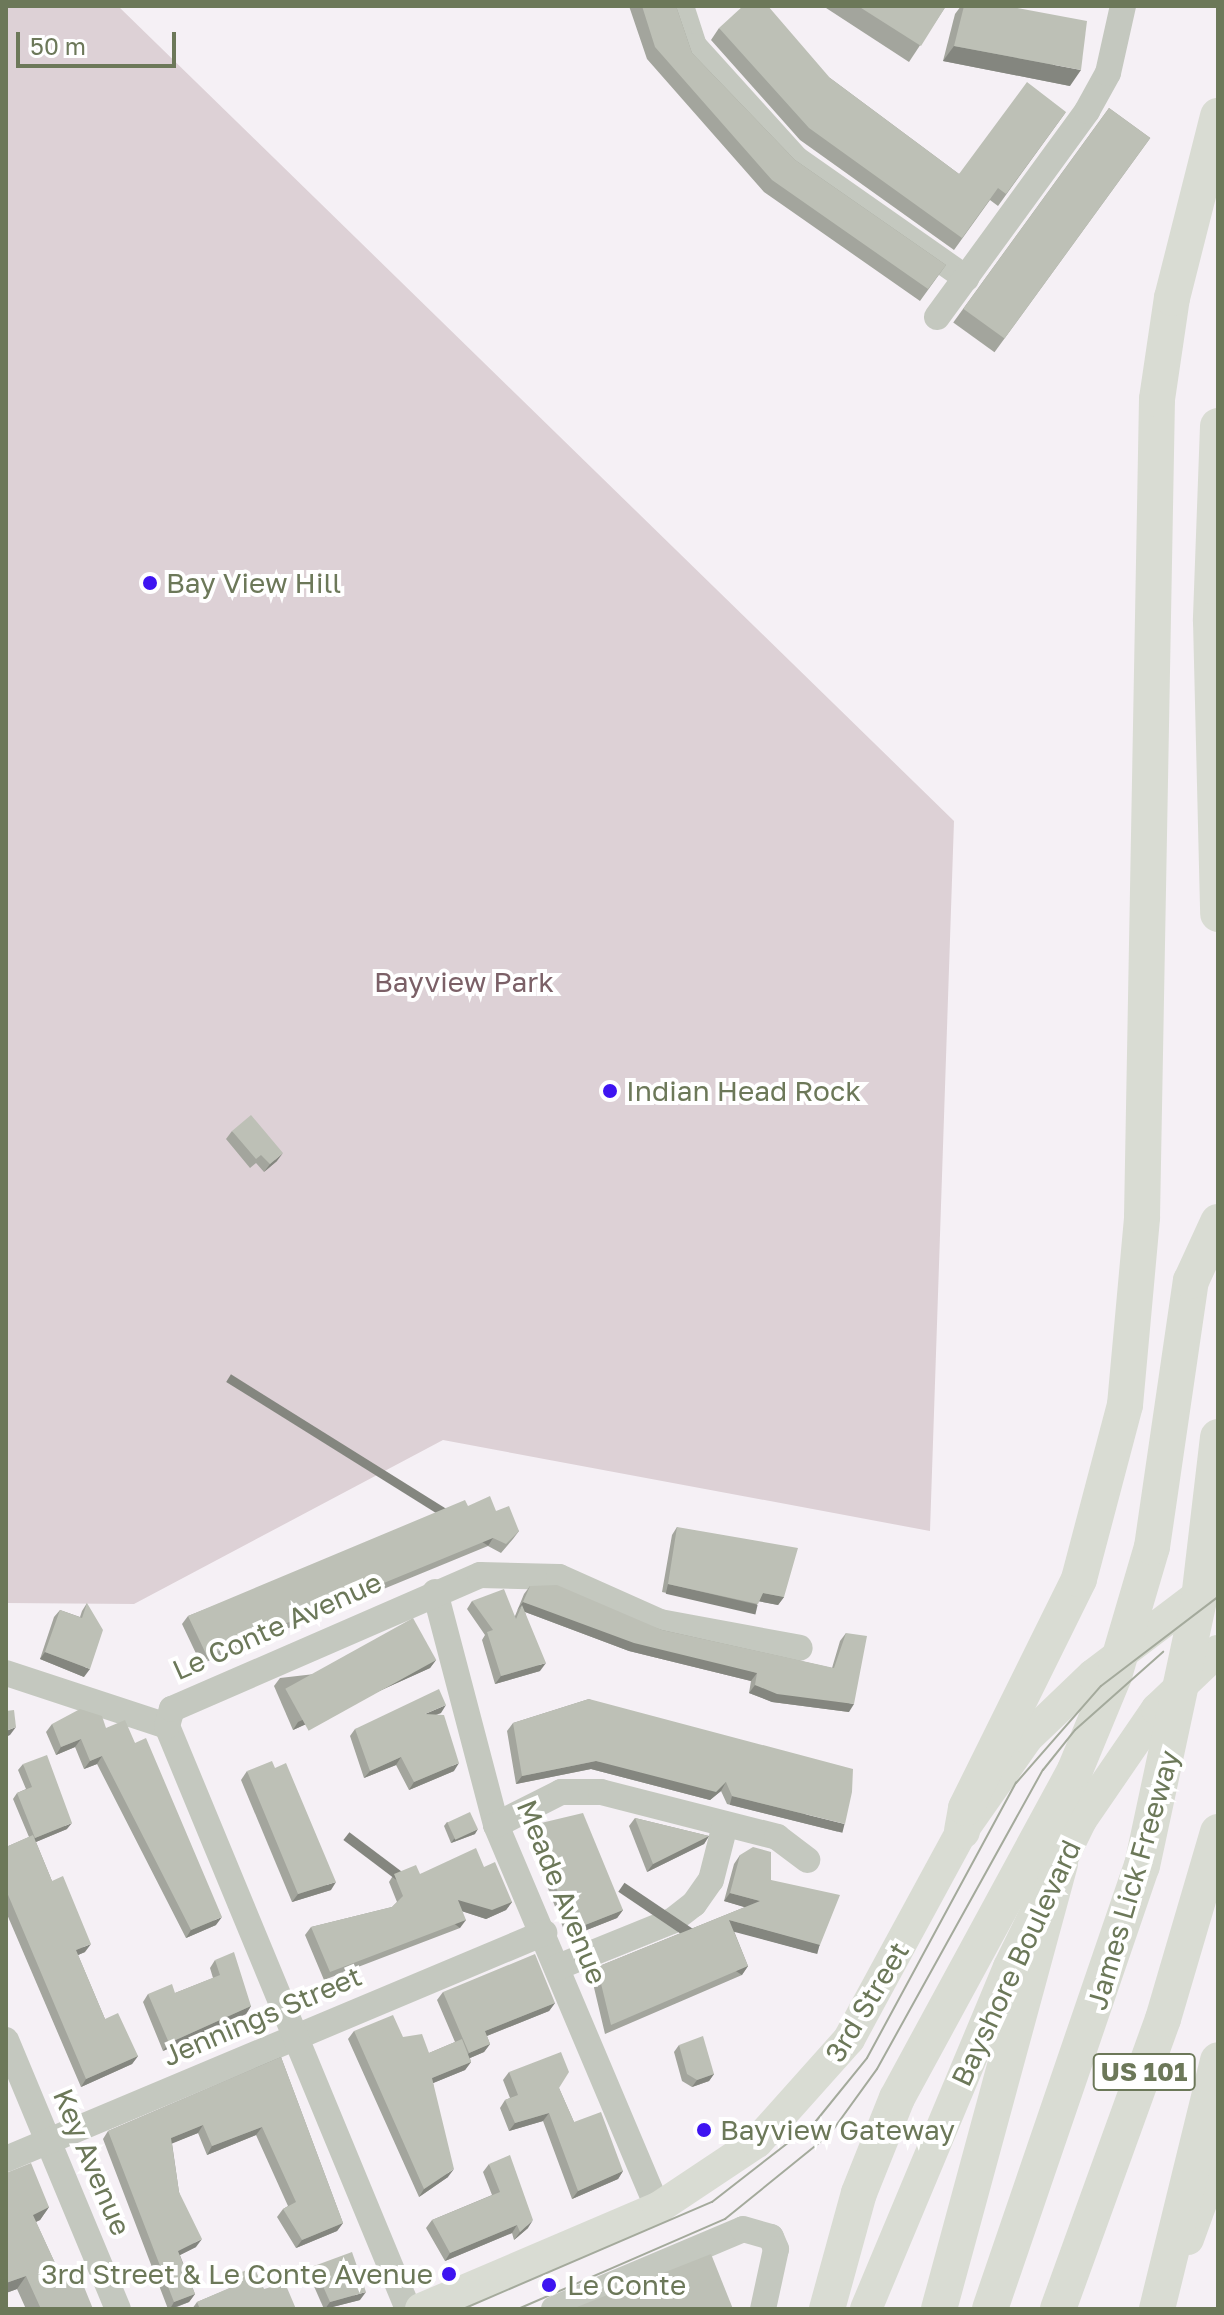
<!DOCTYPE html>
<html>
<head>
<meta charset="utf-8">
<style>
	body { margin:0 }
	#map { position:relative; width:1224px; height:2315px; overflow:hidden; background:#f5f0f5; font-family:"Golos Text",sans-serif }
	div>[style] { position:absolute }
	[style*='--x'] { left:calc(var(--x)*1px); top:calc(var(--y)*1px); width:calc(var(--w)*1px); rotate:calc(var(--a)*1deg) }
	.green>* { inset:0; background:#ddd1d6 }
	.minor>* { height:26px; margin:-13px; padding:0 13px; transform-origin:13px; border-radius:13px; background:#c4c8bf }
	.major>* { height:32px; margin:-16px; padding:0 16px; transform-origin:16px; border-radius:16px; background:#d9dcd3 }
	.highway>* { height:36px; margin:-18px; padding:0 18px; transform-origin:18px; border-radius:18px; background:#d9dcd3 }
	.tram>* { height:2px; margin:-1px; padding:0 1px; transform-origin:1px; border-radius:1px; background:#a4aa9c }
	.wall>* { inset:0; background:#a3a59d; transform-origin:0 0 }
	.shaded-wall>* { inset:0; background:#84867f; transform-origin:0 0 }
	.building>* { inset:0; background:#bdc0b6; transform-origin:0 0 }
	.dots>* { width:22px; height:22px; translate:-50% -50%; box-sizing:border-box; border:4px solid #fff; border-radius:50% }
	span { translate:-50% -50%; white-space:nowrap; text-align:center; line-height:1.15; -webkit-text-stroke:8px #fff; paint-order:stroke }
	.shield-label span { padding:2px 6px; background:#fff; border:2px solid; border-radius:6px; -webkit-text-stroke-width:0 }
	.shield-label { font-size:26px; color:#6c7859; font-weight:700 }
	.poi-label { font-size:28px; color:#6c7859 }
	.left { translate:0 -50%; text-align:left }
	.right { translate:-100% -50%; text-align:right }
	.park-label { font-size:28px; color:#7b6067 }
	.street-label { font-size:28px; color:#6c7859 }
	.frame { position:absolute; inset:0; border:8px solid #6c7859; pointer-events:none }
	.scale { position:absolute; left:16px; top:32px; width:160px; height:36px; box-sizing:border-box; border:4px solid #6c7859; border-top:0; padding-left:10px; font-size:24px; line-height:28px; white-space:nowrap; color:#6c7859; -webkit-text-stroke:6px #fff; paint-order:stroke }
</style>
</head>
<body>
<div id="map">
	<div class="green">
		<div style="clip-path:polygon(6px 6px,118px 6px,954px 821px,930px 1531px,443px 1440px,134px 1604px,6px 1603px)"></div>
	</div>
	<div class="minor">
		<div style="--x:681;--y:6;--w:42;--a:72"></div>
		<div style="--x:694;--y:46;--w:152;--a:47.9"></div>
		<div style="--x:796;--y:159;--w:208;--a:35"></div>
		<div style="--x:937;--y:317;--w:255;--a:-53.9"></div>
		<div style="--x:1087;--y:111;--w:43;--a:-61.1"></div>
		<div style="--x:1108;--y:73;--w:69;--a:-77.4"></div>
		<div style="--x:435;--y:1592;--w:241;--a:75.3"></div>
		<div style="--x:496;--y:1825;--w:416;--a:67.1"></div>
		<div style="--x:6;--y:1673;--w:169;--a:18.2"></div>
		<div style="--x:496;--y:1825;--w:73;--a:-26.9"></div>
		<div style="--x:561;--y:1792;--w:40;--a:0"></div>
		<div style="--x:601;--y:1792;--w:182;--a:14.3"></div>
		<div style="--x:777;--y:1837;--w:38;--a:37"></div>
		<div style="--x:558;--y:1967;--w:123;--a:-22"></div>
		<div style="--x:672;--y:1921;--w:28;--a:-38"></div>
		<div style="--x:694;--y:1904;--w:29;--a:-55"></div>
		<div style="--x:711;--y:1880;--w:57;--a:-75.7"></div>
		<div style="--x:6;--y:2040;--w:291;--a:67.4"></div>
		<div style="--x:6;--y:2159;--w:584;--a:-22.79"></div>
		<div style="--x:408;--y:2309;--w:631;--a:-112.46"></div>
		<div style="--x:167;--y:1726;--w:18;--a:-74"></div>
		<div style="--x:172;--y:1709;--w:336;--a:-23.5"></div>
		<div style="--x:480;--y:1575;--w:79;--a:1.5"></div>
		<div style="--x:559;--y:1577;--w:111;--a:24"></div>
		<div style="--x:660;--y:1622;--w:142;--a:10.5"></div>
		<div style="--x:554;--y:2309;--w:205;--a:-22.9"></div>
		<div style="--x:743;--y:2229;--w:29;--a:16"></div>
		<div style="--x:771;--y:2237;--w:13;--a:67"></div>
		<div style="--x:776;--y:2249;--w:61;--a:102.2"></div>
	</div>
	<div class="major">
		<div style="--x:1188;--y:2239;--w:88;--a:-70.1"></div>
		<div style="--x:421;--y:2309;--w:258;--a:-23.1"></div>
		<div style="--x:658;--y:2208;--w:119;--a:-33.7"></div>
		<div style="--x:757;--y:2142;--w:138;--a:-48.2"></div>
		<div style="--x:849;--y:2039;--w:237;--a:-61.5"></div>
		<div style="--x:962;--y:1831;--w:113;--a:-55"></div>
		<div style="--x:1027;--y:1738;--w:91;--a:-43.7"></div>
		<div style="--x:1093;--y:1675;--w:149;--a:-37.1"></div>
		<div style="--x:866;--y:2309;--w:371;--a:-67.3"></div>
		<div style="--x:1009;--y:1967;--w:164;--a:-63.9"></div>
		<div style="--x:1081;--y:1820;--w:135;--a:-55.6"></div>
		<div style="--x:1157;--y:1709;--w:84;--a:-43.6"></div>
	</div>
	<div class="highway">
		<div style="--x:1218;--y:426;--w:195;--a:92.1"></div>
		<div style="--x:1211;--y:621;--w:293;--a:88.6"></div>
		<div style="--x:962;--y:1831;--w:23;--a:-80"></div>
		<div style="--x:966;--y:1808;--w:255;--a:-63.7"></div>
		<div style="--x:1079;--y:1579;--w:180;--a:-75.2"></div>
		<div style="--x:1125;--y:1405;--w:189;--a:-84.8"></div>
		<div style="--x:1142;--y:1217;--w:818;--a:-88.95"></div>
		<div style="--x:1157;--y:399;--w:102;--a:-81.6"></div>
		<div style="--x:1172;--y:298;--w:188;--a:-75.8"></div>
		<div style="--x:827;--y:2309;--w:120;--a:-74.6"></div>
		<div style="--x:859;--y:2193;--w:102;--a:-68.2"></div>
		<div style="--x:897;--y:2098;--w:373;--a:-61.5"></div>
		<div style="--x:1075;--y:1770;--w:102;--a:-67.5"></div>
		<div style="--x:1114;--y:1676;--w:134;--a:-73.6"></div>
		<div style="--x:1152;--y:1547;--w:269;--a:-81.7"></div>
		<div style="--x:1191;--y:1281;--w:65;--a:-65.4"></div>
		<div style="--x:939;--y:2309;--w:461;--a:-74.8"></div>
		<div style="--x:990;--y:2309;--w:468;--a:-71.1"></div>
		<div style="--x:1142;--y:1866;--w:273;--a:-77.9"></div>
		<div style="--x:1199;--y:1599;--w:163;--a:-83.3"></div>
		<div style="--x:1058;--y:2309;--w:308;--a:-70.1"></div>
		<div style="--x:1163;--y:2019;--w:195;--a:-73.6"></div>
		<div style="--x:1157;--y:2309;--w:256;--a:-76.2"></div>
	</div>
	<div class="tram">
		<div style="--x:463;--y:2309;--w:271;--a:-23.3"></div>
		<div style="--x:712;--y:2202;--w:132;--a:-37.9"></div>
		<div style="--x:816;--y:2121;--w:81;--a:-51"></div>
		<div style="--x:867;--y:2058;--w:313;--a:-61.6"></div>
		<div style="--x:1016;--y:1783;--w:129;--a:-48.8"></div>
		<div style="--x:1101;--y:1686;--w:147;--a:-37.3"></div>
		<div style="--x:518;--y:2309;--w:226;--a:-23.5"></div>
		<div style="--x:725;--y:2219;--w:135;--a:-39"></div>
		<div style="--x:830;--y:2134;--w:80;--a:-54.1"></div>
		<div style="--x:877;--y:2069;--w:342;--a:-61"></div>
		<div style="--x:1043;--y:1770;--w:51;--a:-51.3"></div>
		<div style="--x:1075;--y:1730;--w:118;--a:-41.6"></div>
	</div>
	<div class="wall">
		<div style="clip-path:polygon(629px 6px,676px 6px,692px 53px,795px 160px,946px 265px,920px 301px,764px 192px,647px 59px)"></div>
		<div style="clip-path:polygon(823px 6px,946px 6px,909px 62px)"></div>
		<div style="clip-path:polygon(961px 6px,1007px 6px,1070px 86px,943px 61px,955px 14px)"></div>
		<div style="clip-path:polygon(719px 28px,830px 78px,959px 174px,1066px 112px,998px 206px,990px 200px,954px 250px,800px 140px,711px 40px)"></div>
		<div style="left:1109px;top:108px;width:51px;height:265px;rotate:36deg"></div>
		<div style="clip-path:polygon(232px 1131px,277px 1161px,264px 1172px,256px 1163px,250px 1168px,226px 1139px)"></div>
		<div style="clip-path:polygon(468px 1506px,496px 1511px,519px 1531px,513px 1539px,501px 1553px,488px 1546px,201px 1664px,182px 1624px,188px 1616px)"></div>
		<div style="clip-path:polygon(677px 1527px,784px 1597px,778px 1605px,759px 1601px,752px 1612px,662px 1592px,672px 1535px)"></div>
		<div style="clip-path:polygon(530px 1586px,662px 1630px,832px 1668px,840px 1641px,846px 1633px,849px 1712px,772px 1702px,749px 1693px,751px 1681px,629px 1651px,525px 1612px,540px 1671px,495px 1684px,482px 1640px,485px 1635px,467px 1609px,472px 1601px,515px 1616px,524px 1594px)"></div>
		<div style="clip-path:polygon(87px 1603px,84px 1677px,40px 1659px,54px 1617px,60px 1610px,80px 1617px,82px 1611px)"></div>
		<div style="clip-path:polygon(436px 1660px,430px 1668px,293px 1730px,274px 1686px,280px 1678px)"></div>
		<div style="clip-path:polygon(589px 1699px,839px 1832px,727px 1804px,721px 1791px,710px 1800px,591px 1769px,516px 1784px,507px 1731px,513px 1723px)"></div>
		<div style="clip-path:polygon(441px 1713px,436px 1715px,454px 1771px,409px 1790px,396px 1765px,364px 1778px,350px 1736px,355px 1729px)"></div>
		<div style="clip-path:polygon(52px 1724px,106px 1728px,135px 1743px,216px 1925px,186px 1938px,97px 1764px,84px 1769px,75px 1747px,56px 1755px,46px 1732px)"></div>
		<div style="clip-path:polygon(23px 1764px,67px 1829px,36px 1842px,52px 1881px,85px 1952px,78px 1955px,105px 2019px,138px 2056px,132px 2064px,81px 2087px,6px 1912px,6px 1847px,29px 1837px,13px 1799px,17px 1793px,26px 1789px,18px 1770px)"></div>
		<div style="clip-path:polygon(247px 1771px,331px 1890px,292px 1902px,241px 1780px)"></div>
		<div style="clip-path:polygon(635px 1818px,709px 1836px,704px 1844px,647px 1872px,629px 1826px)"></div>
		<div style="clip-path:polygon(447px 1822px,475px 1834px,451px 1843px,444px 1826px)"></div>
		<div style="clip-path:polygon(541px 1823px,623px 1910px,617px 1918px,574px 1935px,564px 1930px,531px 1844px,535px 1831px)"></div>
		<div style="clip-path:polygon(740px 1855px,771px 1880px,820px 1945px,814px 1953px,734px 1931px,748px 1966px,742px 1975px,605px 2034px,591px 1975px,597px 1967px,745px 1907px,724px 1901px,734px 1864px)"></div>
		<div style="clip-path:polygon(484px 1867px,512px 1902px,506px 1910px,486px 1919px,462px 1911px,460px 1928px,324px 1980px,305px 1935px,311px 1927px,392px 1907px,397px 1902px,389px 1882px,394px 1874px,420px 1874px)"></div>
		<div style="clip-path:polygon(215px 1960px,251px 2006px,246px 2014px,163px 2051px,143px 2002px,148px 1994px,175px 1993px,213px 1978px,210px 1968px)"></div>
		<div style="clip-path:polygon(443px 1992px,555px 2003px,549px 2011px,487px 2036px,490px 2044px,484px 2052px,470px 2058px,471px 2062px,465px 2070px,433px 2083px,448px 2177px,419px 2197px,348px 2039px,354px 2031px,403px 2037px,429px 2053px,455px 2042px,437px 2000px)"></div>
		<div style="clip-path:polygon(679px 2045px,714px 2074px,709px 2081px,692px 2087px,682px 2081px,674px 2052px)"></div>
		<div style="clip-path:polygon(281px 2057px,343px 2223px,337px 2231px,296px 2248px,277px 2217px,283px 2209px,288px 2206px,256px 2135px,207px 2155px,198px 2133px,172px 2143px,179px 2192px,196px 2247px,180px 2255px,195px 2294px,189px 2302px,172px 2309px,168px 2309px,103px 2139px,108px 2131px)"></div>
		<div style="clip-path:polygon(509px 2072px,559px 2088px,574px 2122px,623px 2171px,618px 2179px,572px 2199px,543px 2121px,509px 2131px,500px 2108px,505px 2100px,510px 2098px,503px 2080px)"></div>
		<div style="clip-path:polygon(489px 2164px,528px 2228px,514px 2240px,512px 2233px,445px 2261px,426px 2228px,432px 2220px,492px 2195px,483px 2172px)"></div>
		<div style="clip-path:polygon(6px 2173px,49px 2207px,40px 2220px,36px 2222px,60px 2274px,93px 2309px,26px 2309px,17px 2289px,6px 2293px)"></div>
		<div style="clip-path:polygon(314px 2266px,360px 2300px,324px 2309px,309px 2275px)"></div>
		<div style="clip-path:polygon(237px 2274px,264px 2289px,296px 2309px,192px 2309px,197px 2302px,233px 2287px,232px 2282px)"></div>
	</div>
	<div class="shaded-wall">
		<div style="clip-path:polygon(954px 46px,1081px 70px,1070px 86px,943px 61px)"></div>
		<div style="clip-path:polygon(283px 1153px,277px 1161px,264px 1172px,270px 1164px)"></div>
		<div style="left:493px;top:1538px;width:9px;height:309px;rotate:122deg"></div>
		<div style="left:668px;top:1584px;width:92px;height:10px;rotate:13deg"></div>
		<div style="clip-path:polygon(763px 1593px,784px 1597px,778px 1605px,757px 1601px)"></div>
		<div style="clip-path:polygon(523px 1602px,757px 1673px,751px 1681px,629px 1651px,520px 1610px,522px 1605px,517px 1610px)"></div>
		<div style="clip-path:polygon(45px 1652px,90px 1669px,84px 1677px,40px 1659px)"></div>
		<div style="clip-path:polygon(436px 1660px,430px 1668px,293px 1730px,298px 1722px)"></div>
		<div style="clip-path:polygon(546px 1663px,540px 1671px,495px 1684px,501px 1676px)"></div>
		<div style="clip-path:polygon(755px 1685px,854px 1704px,849px 1712px,772px 1702px,749px 1693px)"></div>
		<div style="clip-path:polygon(446px 1705px,441px 1713px,419px 1721px,425px 1714px)"></div>
		<div style="clip-path:polygon(16px 1727px,10px 1735px,6px 1737px,6px 1731px)"></div>
		<div style="clip-path:polygon(81px 1739px,75px 1747px,56px 1755px,61px 1747px)"></div>
		<div style="clip-path:polygon(102px 1756px,97px 1764px,84px 1769px,90px 1761px)"></div>
		<div style="clip-path:polygon(401px 1757px,396px 1765px,364px 1778px,370px 1771px)"></div>
		<div style="clip-path:polygon(596px 1761px,726px 1782px,721px 1791px,710px 1800px,591px 1769px,516px 1784px,522px 1776px)"></div>
		<div style="clip-path:polygon(459px 1763px,454px 1771px,409px 1790px,414px 1782px)"></div>
		<div style="left:732px;top:1796px;width:116px;height:9px;rotate:14deg"></div>
		<div style="clip-path:polygon(72px 1823px,67px 1829px,31px 1844px,35px 1838px)"></div>
		<div style="clip-path:polygon(478px 1829px,475px 1834px,451px 1843px,454px 1839px)"></div>
		<div style="clip-path:polygon(709px 1836px,704px 1844px,647px 1872px,653px 1864px)"></div>
		<div style="clip-path:polygon(336px 1882px,331px 1890px,292px 1902px,298px 1894px)"></div>
		<div style="clip-path:polygon(730px 1893px,760px 1901px,754px 1910px,724px 1901px)"></div>
		<div style="clip-path:polygon(458px 1900px,512px 1902px,506px 1910px,486px 1919px,452px 1908px)"></div>
		<div style="clip-path:polygon(623px 1910px,617px 1918px,574px 1935px,580px 1927px)"></div>
		<div style="clip-path:polygon(222px 1917px,216px 1925px,186px 1938px,191px 1930px)"></div>
		<div style="left:466px;top:1920px;width:10px;height:146px;rotate:127deg"></div>
		<div style="left:729px;top:1920px;width:94px;height:10px;rotate:15deg"></div>
		<div style="clip-path:polygon(91px 1944px,85px 1952px,71px 1958px,76px 1950px)"></div>
		<div style="left:748px;top:1966px;width:11px;height:149px;rotate:124deg"></div>
		<div style="clip-path:polygon(555px 2003px,549px 2011px,479px 2039px,485px 2031px)"></div>
		<div style="clip-path:polygon(251px 2006px,246px 2014px,163px 2051px,169px 2043px)"></div>
		<div style="clip-path:polygon(490px 2044px,484px 2052px,463px 2061px,469px 2053px)"></div>
		<div style="clip-path:polygon(138px 2056px,132px 2064px,81px 2087px,86px 2079px)"></div>
		<div style="clip-path:polygon(471px 2062px,465px 2070px,426px 2086px,432px 2078px)"></div>
		<div style="clip-path:polygon(714px 2074px,709px 2081px,692px 2087px,697px 2080px)"></div>
		<div style="clip-path:polygon(549px 2113px,543px 2121px,509px 2131px,515px 2123px)"></div>
		<div style="clip-path:polygon(203px 2125px,198px 2133px,166px 2146px,171px 2138px)"></div>
		<div style="clip-path:polygon(262px 2127px,256px 2135px,207px 2155px,212px 2146px)"></div>
		<div style="clip-path:polygon(454px 2169px,448px 2177px,419px 2197px,424px 2189px)"></div>
		<div style="clip-path:polygon(623px 2171px,618px 2179px,572px 2199px,578px 2191px)"></div>
		<div style="clip-path:polygon(49px 2207px,40px 2220px,24px 2227px,33px 2215px)"></div>
		<div style="clip-path:polygon(533px 2220px,528px 2228px,514px 2240px,520px 2232px)"></div>
		<div style="clip-path:polygon(343px 2223px,337px 2231px,296px 2248px,302px 2240px)"></div>
		<div style="clip-path:polygon(517px 2225px,512px 2233px,445px 2261px,450px 2253px)"></div>
		<div style="clip-path:polygon(202px 2239px,196px 2247px,172px 2259px,178px 2251px)"></div>
		<div style="clip-path:polygon(26px 2276px,17px 2289px,6px 2293px,6px 2283px)"></div>
		<div style="clip-path:polygon(366px 2292px,360px 2300px,325px 2309px,330px 2302px)"></div>
		<div style="clip-path:polygon(195px 2294px,189px 2302px,170px 2309px,174px 2302px)"></div>
	</div>
	<div class="building">
		<div style="clip-path:polygon(642px 6px,676px 6px,692px 53px,795px 160px,946px 265px,928px 289px,772px 180px,655px 47px)"></div>
		<div style="clip-path:polygon(743px 6px,768px 6px,830px 78px,959px 174px,1027px 82px,1066px 112px,1006px 194px,998px 188px,962px 238px,809px 128px,719px 28px)"></div>
		<div style="clip-path:polygon(858px 6px,946px 6px,921px 46px)"></div>
		<div style="clip-path:polygon(964px 6px,1007px 6px,1087px 21px,1081px 70px,954px 46px)"></div>
		<div style="left:1109px;top:108px;width:51px;height:248px;rotate:36deg"></div>
		<div style="clip-path:polygon(251px 1115px,283px 1153px,270px 1164px,261px 1155px,256px 1159px,232px 1131px)"></div>
		<div style="clip-path:polygon(490px 1496px,496px 1511px,509px 1506px,519px 1531px,506px 1544px,493px 1538px,207px 1656px,188px 1616px,465px 1500px,468px 1506px)"></div>
		<div style="clip-path:polygon(677px 1527px,798px 1548px,784px 1597px,763px 1593px,758px 1604px,668px 1584px)"></div>
		<div style="clip-path:polygon(557px 1585px,662px 1630px,834px 1668px,846px 1633px,867px 1636px,854px 1704px,777px 1694px,755px 1685px,757px 1673px,634px 1643px,523px 1602px,530px 1586px)"></div>
		<div style="clip-path:polygon(504px 1589px,516px 1619px,522px 1605px,546px 1663px,501px 1676px,487px 1632px,493px 1630px,472px 1601px)"></div>
		<div style="clip-path:polygon(87px 1603px,103px 1630px,90px 1669px,45px 1652px,60px 1610px,82px 1618px)"></div>
		<div style="left:413px;top:1618px;width:48px;height:146px;rotate:61deg"></div>
		<div style="clip-path:polygon(439px 1689px,446px 1705px,425px 1714px,444px 1715px,459px 1763px,414px 1782px,401px 1757px,370px 1771px,355px 1729px)"></div>
		<div style="clip-path:polygon(589px 1699px,853px 1769px,852px 1792px,845px 1824px,732px 1796px,726px 1782px,716px 1792px,596px 1761px,522px 1776px,513px 1723px)"></div>
		<div style="clip-path:polygon(80px 1709px,102px 1716px,106px 1728px,125px 1720px,135px 1743px,146px 1738px,222px 1917px,191px 1930px,102px 1756px,90px 1761px,81px 1739px,61px 1747px,52px 1724px)"></div>
		<div style="clip-path:polygon(14px 1710px,16px 1727px,6px 1731px,6px 1711px)"></div>
		<div style="clip-path:polygon(47px 1755px,72px 1823px,35px 1838px,17px 1793px,32px 1787px,23px 1764px)"></div>
		<div style="clip-path:polygon(272px 1761px,275px 1768px,286px 1763px,336px 1882px,298px 1894px,247px 1771px)"></div>
		<div style="left:470px;top:1812px;width:19px;height:25px;rotate:65deg"></div>
		<div style="clip-path:polygon(583px 1813px,623px 1910px,580px 1927px,569px 1922px,537px 1836px,541px 1823px)"></div>
		<div style="clip-path:polygon(635px 1818px,709px 1836px,653px 1864px)"></div>
		<div style="clip-path:polygon(33px 1835px,52px 1881px,63px 1876px,91px 1944px,76px 1950px,105px 2019px,118px 2013px,138px 2056px,86px 2079px,6px 1890px,6px 1847px)"></div>
		<div style="clip-path:polygon(753px 1847px,771px 1852px,771px 1880px,840px 1895px,820px 1945px,729px 1920px,748px 1966px,611px 2025px,597px 1967px,760px 1901px,730px 1893px,740px 1855px)"></div>
		<div style="clip-path:polygon(476px 1848px,484px 1867px,495px 1862px,512px 1902px,492px 1910px,458px 1900px,466px 1920px,330px 1972px,311px 1927px,392px 1907px,403px 1896px,394px 1874px,416px 1865px,420px 1874px)"></div>
		<div style="clip-path:polygon(234px 1952px,251px 2006px,169px 2043px,148px 1994px,172px 1984px,175px 1993px,220px 1975px,215px 1960px)"></div>
		<div style="clip-path:polygon(535px 1954px,555px 2003px,485px 2031px,490px 2044px,469px 2053px,443px 1992px)"></div>
		<div style="clip-path:polygon(393px 2015px,403px 2037px,422px 2034px,429px 2053px,462px 2039px,471px 2062px,432px 2078px,454px 2169px,424px 2189px,354px 2031px)"></div>
		<div style="clip-path:polygon(703px 2036px,714px 2074px,697px 2080px,687px 2074px,679px 2045px)"></div>
		<div style="clip-path:polygon(561px 2052px,569px 2072px,559px 2088px,574px 2122px,601px 2112px,623px 2171px,578px 2191px,549px 2113px,515px 2123px,505px 2100px,518px 2095px,509px 2072px)"></div>
		<div style="clip-path:polygon(281px 2057px,343px 2223px,302px 2240px,283px 2209px,296px 2202px,262px 2127px,212px 2146px,203px 2125px,171px 2138px,179px 2192px,202px 2239px,178px 2251px,195px 2294px,174px 2302px,108px 2131px)"></div>
		<div style="clip-path:polygon(510px 2155px,533px 2220px,520px 2232px,517px 2225px,450px 2253px,432px 2220px,500px 2192px,489px 2164px)"></div>
		<div style="clip-path:polygon(31px 2163px,49px 2207px,33px 2215px,60px 2274px,76px 2267px,93px 2309px,41px 2309px,26px 2276px,6px 2283px,6px 2173px)"></div>
		<div style="clip-path:polygon(352px 2252px,366px 2292px,330px 2302px,314px 2266px)"></div>
		<div style="clip-path:polygon(711px 2254px,733px 2309px,572px 2309px)"></div>
		<div style="clip-path:polygon(254px 2267px,264px 2289px,285px 2283px,296px 2309px,200px 2309px,197px 2302px,241px 2283px,237px 2274px)"></div>
	</div>
	<div class="dots">
		<div style="left:150px;top:583px;background:#3e14f1"></div>
		<div style="left:610px;top:1091px;background:#3e14f1"></div>
		<div style="left:704px;top:2130px;background:#3e14f1"></div>
		<div style="left:449px;top:2274px;background:#3e14f1"></div>
		<div style="left:549px;top:2285px;background:#3e14f1"></div>
	</div>
	<div class="shield-label">
		<span style="left:1144px;top:2072px">US 101</span>
	</div>
	<div class="poi-label">
		<span class="left" style="left:166px;top:583px">Bay View Hill</span>
		<span class="left" style="left:626px;top:1091px">Indian Head Rock</span>
		<span class="left" style="left:720px;top:2130px">Bayview Gateway</span>
		<span class="right" style="left:433px;top:2274px">3rd Street &amp; Le Conte Avenue</span>
		<span class="left" style="left:567px;top:2285px">Le Conte</span>
	</div>
	<div class="park-label">
		<span style="left:464px;top:982px">Bayview Park</span>
	</div>
	<div class="street-label">
		<span style="left:277px;top:1626px;rotate:-24deg">Le Conte Avenue</span>
		<span style="left:1133px;top:1880px;rotate:-74deg">James Lick Freeway</span>
		<span style="left:562px;top:1892px;rotate:68deg">Meade Avenue</span>
		<span style="left:1016px;top:1963px;rotate:-65deg">Bayshore Boulevard</span>
		<span style="left:867px;top:2002px;rotate:-59deg">3rd Street</span>
		<span style="left:262px;top:2016px;rotate:-23deg">Jennings Street</span>
		<span style="left:92px;top:2162px;rotate:67deg">Key Avenue</span>
	</div>
	<div class="frame"></div>
	<div class="scale">50 m</div>
</div>
</body>
</html>
